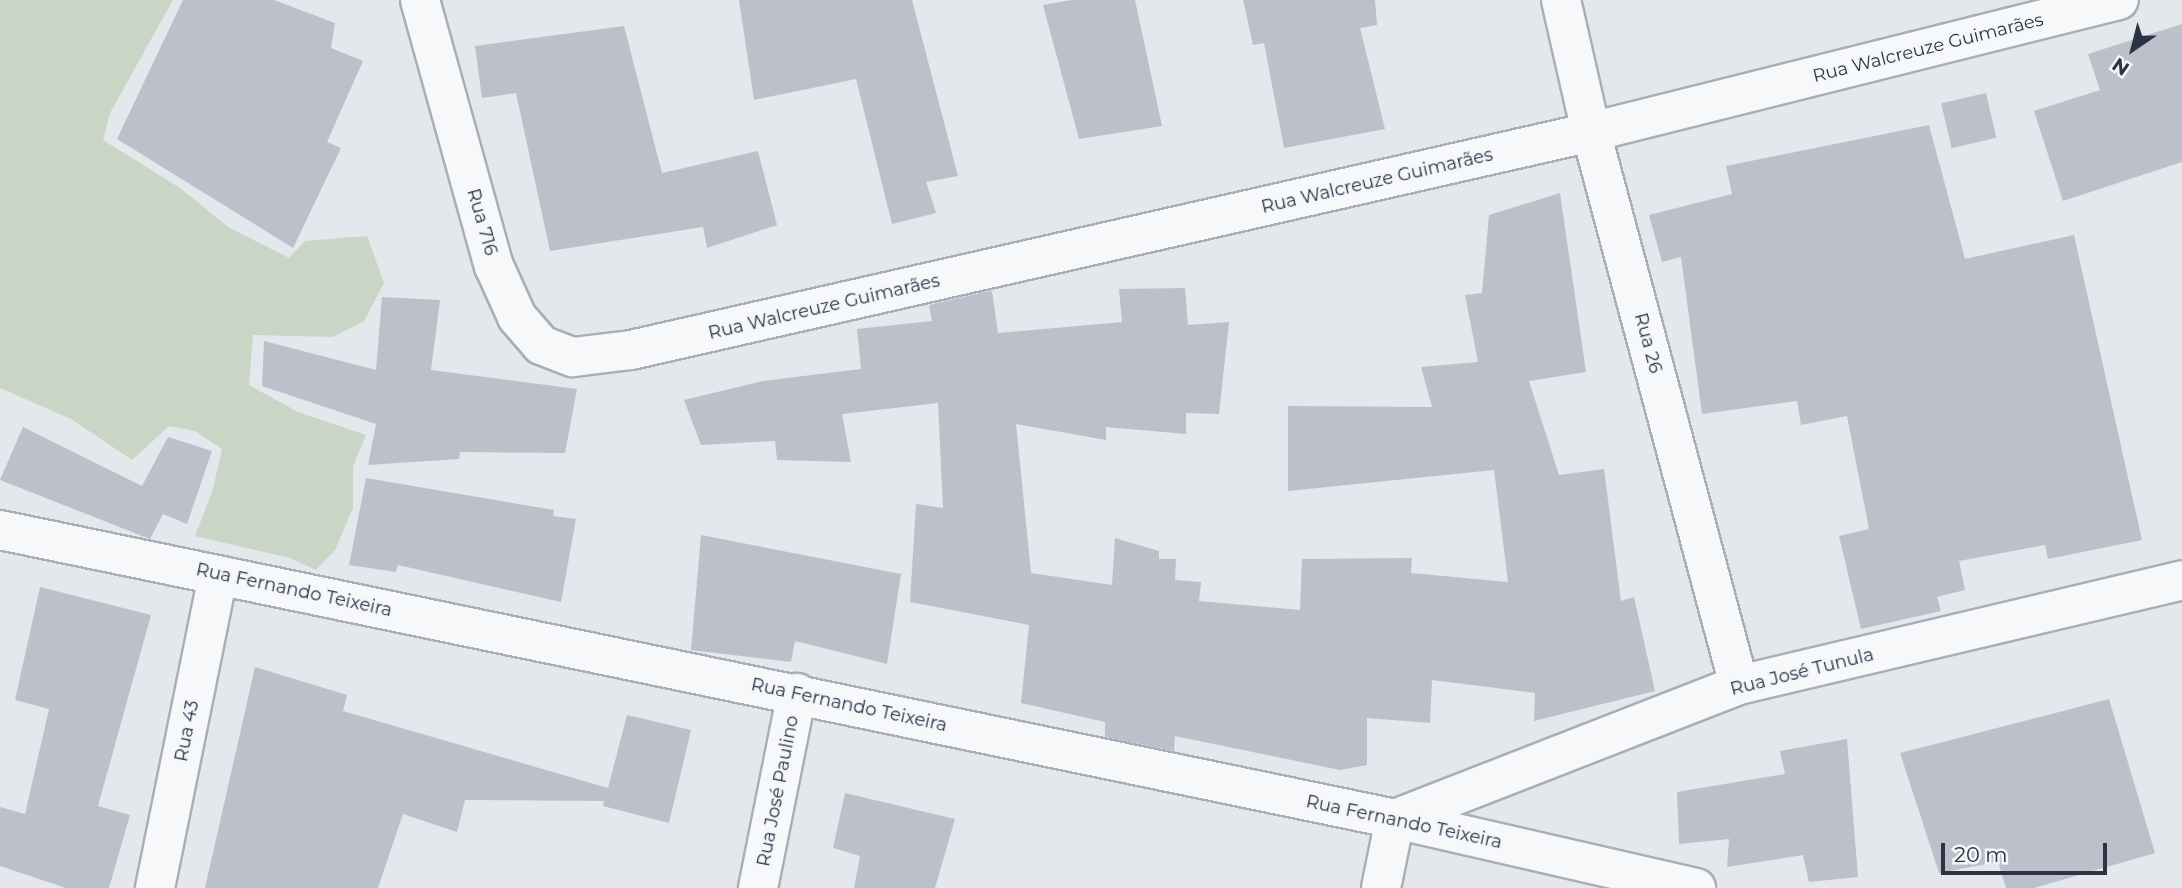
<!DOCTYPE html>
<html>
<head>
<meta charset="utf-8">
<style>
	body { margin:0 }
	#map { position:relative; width:2182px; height:888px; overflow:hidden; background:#e4e7ec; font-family:Montserrat,sans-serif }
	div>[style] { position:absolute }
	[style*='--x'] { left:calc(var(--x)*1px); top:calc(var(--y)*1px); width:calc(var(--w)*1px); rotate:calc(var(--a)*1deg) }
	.green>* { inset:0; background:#c9d6c5 }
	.building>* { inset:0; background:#bbc0ca; transform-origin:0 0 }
	.roads { filter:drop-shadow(2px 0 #a9aeb7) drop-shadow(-2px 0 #a9aeb7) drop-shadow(0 2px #a9aeb7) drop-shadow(0 -2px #a9aeb7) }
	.minor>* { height:38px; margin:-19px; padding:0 19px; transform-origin:19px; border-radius:19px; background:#f7f8fa }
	span { translate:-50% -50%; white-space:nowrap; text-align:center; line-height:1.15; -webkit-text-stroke:5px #f4f6f9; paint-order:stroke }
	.street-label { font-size:18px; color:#2b3445 }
	.north { position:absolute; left:2098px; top:14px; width:70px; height:70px; -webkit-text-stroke:5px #f4f6f9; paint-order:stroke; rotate:215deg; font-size:19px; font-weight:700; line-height:28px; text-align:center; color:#2b3445 }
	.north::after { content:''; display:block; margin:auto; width:24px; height:32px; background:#2b3445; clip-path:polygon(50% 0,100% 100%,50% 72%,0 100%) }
	.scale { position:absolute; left:1941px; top:843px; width:166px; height:32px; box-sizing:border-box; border:4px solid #2b3445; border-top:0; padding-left:9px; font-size:21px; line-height:24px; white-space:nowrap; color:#2b3445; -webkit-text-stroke:5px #f4f6f9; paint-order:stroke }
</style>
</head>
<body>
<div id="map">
	<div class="green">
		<div style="clip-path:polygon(0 0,173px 0,110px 113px,103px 140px,180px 188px,228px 227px,289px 258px,305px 241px,367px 236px,384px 283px,364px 321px,333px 337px,253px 335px,249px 385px,298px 412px,366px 435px,353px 466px,353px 508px,335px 550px,316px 570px,290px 558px,195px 536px,213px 489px,222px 449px,195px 431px,169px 426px,132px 460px,71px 419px,0 388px)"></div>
	</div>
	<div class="building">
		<div style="clip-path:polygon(183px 0,274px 0,335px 23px,331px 48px,363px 61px,327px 142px,341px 148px,293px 248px,117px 139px)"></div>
		<div style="clip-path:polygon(739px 0,912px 0,958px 176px,926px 182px,936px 213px,892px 224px,856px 79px,754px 100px)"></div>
		<div style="clip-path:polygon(1072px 0,1135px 0,1162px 126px,1079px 139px,1043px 5px)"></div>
		<div style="clip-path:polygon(1243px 0,1375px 0,1377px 25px,1360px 28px,1385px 129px,1284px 148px,1264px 43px,1253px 45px)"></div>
		<div style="clip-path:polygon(2182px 24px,2182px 162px,2063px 201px,2034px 111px,2100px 90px,2088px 54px)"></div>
		<div style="clip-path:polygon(624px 26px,662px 173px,758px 151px,777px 225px,707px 248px,703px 227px,550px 251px,516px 93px,482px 98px,475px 46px)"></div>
		<div style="left:1986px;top:93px;width:46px;height:46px;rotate:77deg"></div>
		<div style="clip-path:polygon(1929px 125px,1965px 259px,2074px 235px,2142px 540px,2048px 559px,2045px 545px,1959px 561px,1965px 590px,1937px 597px,1941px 611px,1861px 629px,1839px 536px,1869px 529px,1847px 416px,1801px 425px,1797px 401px,1702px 414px,1681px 257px,1662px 262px,1649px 215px,1732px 194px,1726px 166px)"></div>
		<div style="clip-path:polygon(1560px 193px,1586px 372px,1529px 381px,1559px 475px,1604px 469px,1621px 601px,1634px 597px,1655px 691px,1534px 721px,1535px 693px,1432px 680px,1430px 723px,1367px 718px,1367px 765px,1340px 770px,1175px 736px,1174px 751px,1105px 737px,1105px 722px,1021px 703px,1029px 625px,910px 602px,916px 504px,943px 508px,938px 403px,842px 414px,851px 462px,777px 460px,775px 441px,701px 445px,684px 400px,763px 381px,861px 369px,857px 329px,932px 321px,929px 305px,985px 292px,992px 291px,998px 333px,1122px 322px,1119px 289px,1185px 288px,1188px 325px,1229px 322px,1219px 414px,1186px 413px,1186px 434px,1106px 427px,1106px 440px,1016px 424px,1031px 573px,1112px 585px,1115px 538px,1159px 551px,1159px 559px,1176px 559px,1175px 580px,1201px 582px,1199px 601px,1300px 610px,1302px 559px,1412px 558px,1411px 573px,1508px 582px,1494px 470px,1288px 491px,1288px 406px,1432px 407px,1421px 367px,1478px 362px,1465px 295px,1482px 293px,1489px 215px)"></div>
		<div style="clip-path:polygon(382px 297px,440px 300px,431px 370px,577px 389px,565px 453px,460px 452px,459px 459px,368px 465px,376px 424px,262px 386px,264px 341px,376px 370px)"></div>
		<div style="clip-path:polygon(23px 427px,142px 486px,168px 437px,212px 451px,187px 524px,163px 514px,150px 539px,0 480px)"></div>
		<div style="clip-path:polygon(366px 478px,554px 510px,553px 516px,576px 519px,561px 602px,398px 565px,396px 572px,349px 565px)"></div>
		<div style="clip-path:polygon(701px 535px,901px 574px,887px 664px,795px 641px,791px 662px,691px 650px)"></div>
		<div style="clip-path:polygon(40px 587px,151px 615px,98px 806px,130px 815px,109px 888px,66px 888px,0 866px,0 807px,25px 814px,49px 709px,15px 700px)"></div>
		<div style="clip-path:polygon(255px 667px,347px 695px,343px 711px,608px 788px,627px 715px,691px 730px,669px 823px,603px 806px,604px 801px,465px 800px,457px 832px,403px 814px,378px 888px,205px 888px)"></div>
		<div style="clip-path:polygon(2109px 699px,2155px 853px,2034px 888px,2006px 888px,1998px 862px,1939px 873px,1900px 753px)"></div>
		<div style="clip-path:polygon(1847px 739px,1858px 877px,1809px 882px,1803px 855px,1727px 867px,1729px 839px,1679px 844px,1677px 792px,1785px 774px,1780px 751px)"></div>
		<div style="clip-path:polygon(845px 793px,955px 819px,935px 888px,854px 888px,860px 856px,833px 848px)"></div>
	</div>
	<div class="roads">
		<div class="minor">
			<div style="--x:420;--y:0;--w:276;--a:74.5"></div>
			<div style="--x:494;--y:266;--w:56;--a:65.7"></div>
			<div style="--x:517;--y:317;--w:37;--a:49"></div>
			<div style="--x:541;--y:345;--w:34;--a:21"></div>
			<div style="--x:573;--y:357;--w:58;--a:-6.9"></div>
			<div style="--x:631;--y:350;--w:984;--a:-12.79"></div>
			<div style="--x:1591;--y:132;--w:544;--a:-14.04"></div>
			<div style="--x:1561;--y:0;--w:135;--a:77.2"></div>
			<div style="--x:1591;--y:132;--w:572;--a:75.02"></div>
			<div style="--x:0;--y:530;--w:1425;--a:11.7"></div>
			<div style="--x:1395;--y:819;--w:309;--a:12.9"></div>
			<div style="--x:155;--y:888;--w:319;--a:-78.6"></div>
			<div style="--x:758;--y:888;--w:199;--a:-78.7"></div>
			<div style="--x:1381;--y:888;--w:70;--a:-78.5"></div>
			<div style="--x:1395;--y:819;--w:369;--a:-21.3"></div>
			<div style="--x:1739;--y:685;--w:455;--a:-13.3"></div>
		</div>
	</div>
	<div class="street-label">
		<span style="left:1928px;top:48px;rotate:-14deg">Rua Walcreuze Guimarães</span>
		<span style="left:1377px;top:181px;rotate:-13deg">Rua Walcreuze Guimarães</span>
		<span style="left:482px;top:222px;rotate:74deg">Rua 716</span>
		<span style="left:824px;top:307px;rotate:-13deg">Rua Walcreuze Guimarães</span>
		<span style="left:1648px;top:343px;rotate:75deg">Rua 26</span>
		<span style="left:294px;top:590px;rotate:12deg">Rua Fernando Teixeira</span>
		<span style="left:1802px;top:672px;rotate:-14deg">Rua José Tunula</span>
		<span style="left:849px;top:705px;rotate:12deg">Rua Fernando Teixeira</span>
		<span style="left:187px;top:731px;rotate:-79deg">Rua 43</span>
		<span style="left:778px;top:791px;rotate:-79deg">Rua José Paulino</span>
		<span style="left:1404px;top:822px;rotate:12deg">Rua Fernando Teixeira</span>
	</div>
	<div class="north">N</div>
	<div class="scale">20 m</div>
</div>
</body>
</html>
